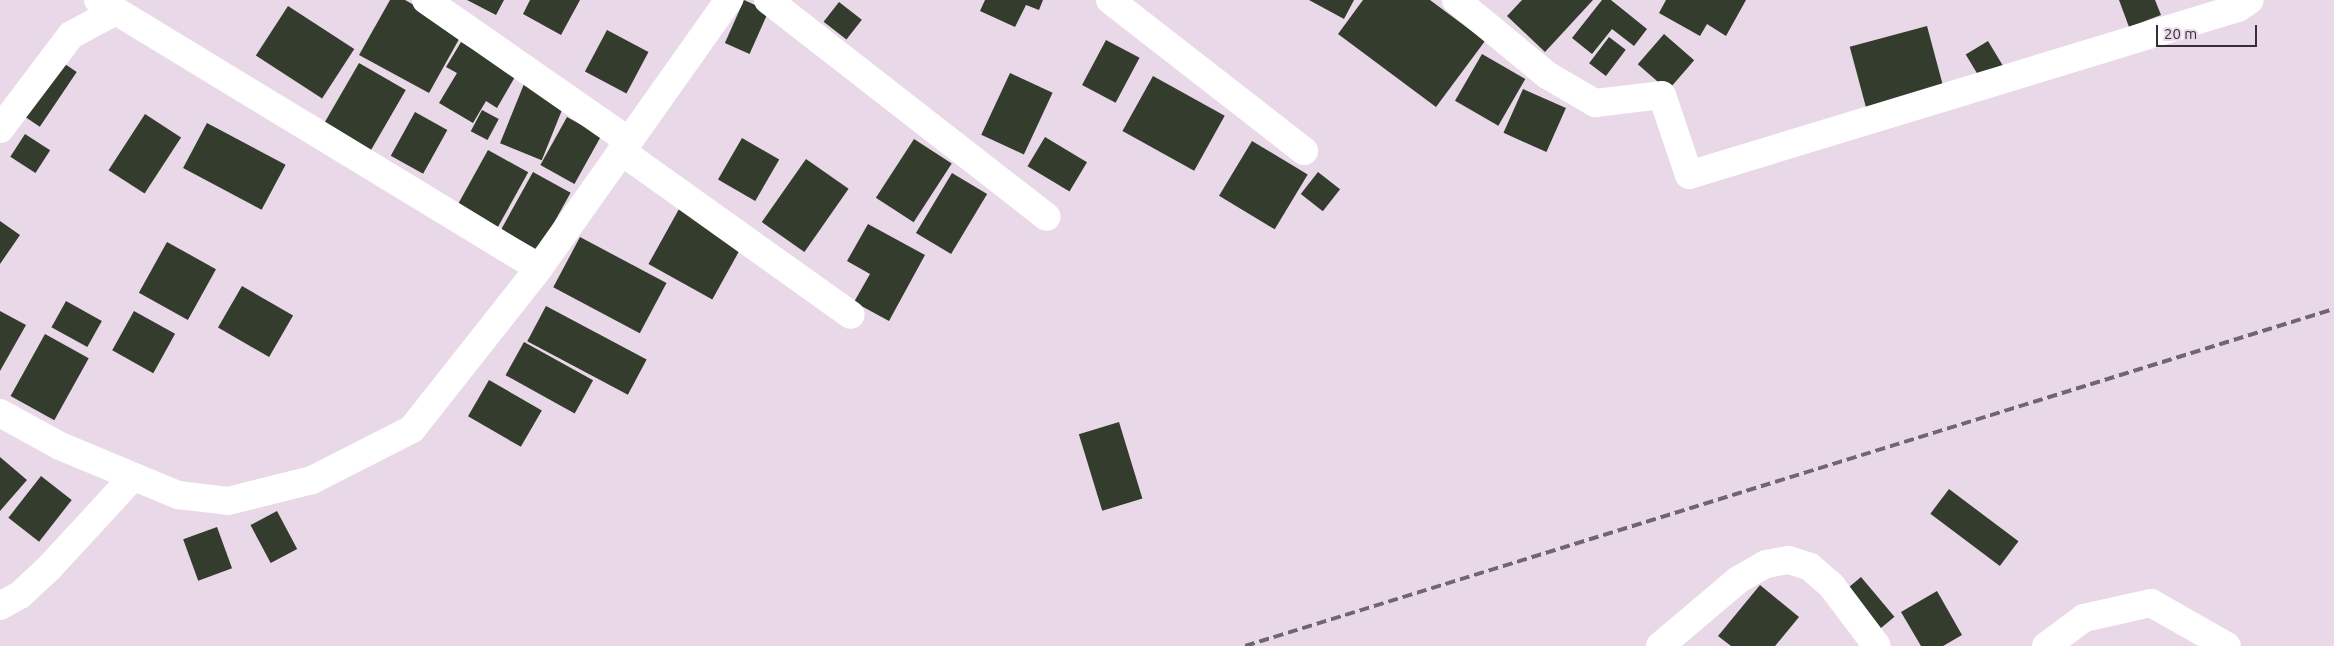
<!DOCTYPE html>
<html>
<head>
<meta charset="utf-8">
<style>
	body { margin:0 }
	#map { position:relative; width:2334px; height:646px; overflow:hidden; background:#e9d9e8; font-family:Ubuntu,sans-serif }
	div>[style] { position:absolute }
	[style*='--x'] { left:calc(var(--x)*1px); top:calc(var(--y)*1px); width:calc(var(--w)*1px); rotate:calc(var(--a)*1deg) }
	.building>* { inset:0; background:#333c2d; transform-origin:0 0 }
	.street>* { height:28px; margin:-14px; padding:0 14px; transform-origin:14px; border-radius:14px; background:#fff }
	.secondary>* { height:28px; margin:-14px; padding:0 14px; transform-origin:14px; border-radius:14px; background:#fff }
	.rail>* { height:4px; margin-top:-2px; transform-origin:0; background:repeating-linear-gradient(90deg,#6f666f 0 10px,transparent 0 15px) }
	span { translate:-50% -50%; white-space:nowrap; text-align:center; line-height:1.15; -webkit-text-stroke:5px #e9d9e8; paint-order:stroke }
	.scale { position:absolute; left:2156px; top:25px; width:101px; height:22px; box-sizing:border-box; border:2px solid #352f35; border-top:0; padding-left:6px; font-size:15px; line-height:18px; white-space:nowrap; color:#352f35; -webkit-text-stroke:4px #e9d9e8; paint-order:stroke }
</style>
</head>
<body>
<div id="map">
	<div class="building">
		<div style="clip-path:polygon(390px 0,405px 0,463px 32px,429px 93px,359px 55px)"></div>
		<div style="clip-path:polygon(467px 0,504px 0,496px 15px)"></div>
		<div style="clip-path:polygon(530px 0,580px 0,561px 35px,523px 14px)"></div>
		<div style="left:744px;top:0;width:27px;height:47px;rotate:24deg"></div>
		<div style="clip-path:polygon(985px 0,1043px 0,1039px 10px,1026px 5px,1015px 27px,980px 11px)"></div>
		<div style="clip-path:polygon(1309px 0,1354px 0,1344px 19px)"></div>
		<div style="clip-path:polygon(1363px 0,1430px 0,1485px 41px,1436px 107px,1338px 34px)"></div>
		<div style="clip-path:polygon(1522px 0,1593px 0,1545px 52px,1507px 16px)"></div>
		<div style="clip-path:polygon(1602px 0,1611px 0,1647px 29px,1634px 46px,1612px 29px,1592px 54px,1572px 38px)"></div>
		<div style="clip-path:polygon(1666px 0,1746px 0,1726px 36px,1707px 24px,1700px 36px,1659px 13px)"></div>
		<div style="clip-path:polygon(2119px 0,2155px 0,2161px 15px,2129px 27px)"></div>
		<div style="left:839px;top:2px;width:29px;height:25px;rotate:38deg"></div>
		<div style="left:288px;top:6px;width:79px;height:59px;rotate:33deg"></div>
		<div style="left:1927px;top:26px;width:73px;height:80px;rotate:75deg"></div>
		<div style="left:607px;top:30px;width:47px;height:47px;rotate:28deg"></div>
		<div style="left:1664px;top:34px;width:40px;height:40px;rotate:41deg"></div>
		<div style="left:1609px;top:37px;width:21px;height:33px;rotate:37deg"></div>
		<div style="left:1106px;top:40px;width:38px;height:51px;rotate:28deg"></div>
		<div style="left:1988px;top:41px;width:29px;height:26px;rotate:59deg"></div>
		<div style="clip-path:polygon(461px 42px,516px 75px,497px 108px,486px 101px,473px 123px,439px 103px,457px 73px,446px 67px)"></div>
		<div style="left:1482px;top:54px;width:50px;height:54px;rotate:30deg"></div>
		<div style="left:56px;top:58px;width:25px;height:66px;rotate:34deg"></div>
		<div style="left:359px;top:63px;width:54px;height:70px;rotate:30deg"></div>
		<div style="left:1010px;top:73px;width:47px;height:68px;rotate:25deg"></div>
		<div style="left:1153px;top:76px;width:82px;height:63px;rotate:29deg"></div>
		<div style="left:524px;top:84px;width:45px;height:64px;rotate:22deg"></div>
		<div style="left:1523px;top:89px;width:47px;height:48px;rotate:24deg"></div>
		<div style="left:482px;top:110px;width:19px;height:24px;rotate:28deg"></div>
		<div style="left:415px;top:112px;width:37px;height:50px;rotate:29deg"></div>
		<div style="left:145px;top:114px;width:43px;height:67px;rotate:33deg"></div>
		<div style="left:567px;top:117px;width:39px;height:55px;rotate:29deg"></div>
		<div style="left:207px;top:123px;width:89px;height:51px;rotate:28deg"></div>
		<div style="left:25px;top:134px;width:30px;height:27px;rotate:33deg"></div>
		<div style="left:1045px;top:137px;width:49px;height:34px;rotate:31deg"></div>
		<div style="left:742px;top:138px;width:43px;height:48px;rotate:30deg"></div>
		<div style="left:914px;top:139px;width:45px;height:70px;rotate:33deg"></div>
		<div style="left:1252px;top:141px;width:65px;height:64px;rotate:31deg"></div>
		<div style="left:488px;top:150px;width:46px;height:64px;rotate:29deg"></div>
		<div style="left:806px;top:159px;width:52px;height:77px;rotate:35deg"></div>
		<div style="left:533px;top:172px;width:43px;height:66px;rotate:29deg"></div>
		<div style="left:1318px;top:172px;width:28px;height:28px;rotate:38deg"></div>
		<div style="left:952px;top:173px;width:41px;height:70px;rotate:31deg"></div>
		<div style="left:679px;top:209px;width:73px;height:63px;rotate:29deg"></div>
		<div style="clip-path:polygon(0 221px,20px 235px,0 264px)"></div>
		<div style="clip-path:polygon(868px 224px,925px 255px,889px 321px,854px 302px,870px 274px,847px 261px)"></div>
		<div style="left:580px;top:237px;width:98px;height:57px;rotate:28deg"></div>
		<div style="left:167px;top:242px;width:56px;height:58px;rotate:29deg"></div>
		<div style="left:242px;top:286px;width:59px;height:48px;rotate:30deg"></div>
		<div style="left:66px;top:301px;width:41px;height:30px;rotate:29deg"></div>
		<div style="left:546px;top:306px;width:114px;height:40px;rotate:28deg"></div>
		<div style="clip-path:polygon(0 311px,26px 325px,0 371px)"></div>
		<div style="left:134px;top:311px;width:47px;height:45px;rotate:29deg"></div>
		<div style="left:45px;top:334px;width:50px;height:71px;rotate:29deg"></div>
		<div style="left:524px;top:342px;width:79px;height:38px;rotate:29deg"></div>
		<div style="left:489px;top:380px;width:61px;height:42px;rotate:30deg"></div>
		<div style="left:1119px;top:422px;width:80px;height:42px;rotate:73deg"></div>
		<div style="clip-path:polygon(0 457px,27px 480px,0 511px)"></div>
		<div style="left:41px;top:476px;width:39px;height:53px;rotate:38deg"></div>
		<div style="left:1949px;top:489px;width:87px;height:31px;rotate:37deg"></div>
		<div style="left:277px;top:511px;width:43px;height:30px;rotate:62deg"></div>
		<div style="left:217px;top:527px;width:44px;height:36px;rotate:70deg"></div>
		<div style="left:1861px;top:577px;width:52px;height:21px;rotate:50deg"></div>
		<div style="clip-path:polygon(1760px 585px,1799px 617px,1775px 646px,1731px 646px,1718px 636px)"></div>
		<div style="clip-path:polygon(1937px 591px,1962px 635px,1943px 646px,1921px 646px,1901px 612px)"></div>
	</div>
	<div class="street">
		<div style="--x:98;--y:0;--w:516;--a:31.29"></div>
		<div style="--x:539;--y:268;--w:329;--a:-54.7"></div>
		<div style="--x:426;--y:0;--w:247;--a:34.8"></div>
		<div style="--x:768;--y:0;--w:353;--a:37.9"></div>
		<div style="--x:1110;--y:0;--w:246;--a:37.9"></div>
		<div style="--x:1456;--y:0;--w:118;--a:39.5"></div>
		<div style="--x:1547;--y:75;--w:56;--a:30.3"></div>
		<div style="--x:1595;--y:103;--w:67;--a:-6.8"></div>
		<div style="--x:1662;--y:95;--w:84;--a:71.4"></div>
		<div style="--x:1689;--y:175;--w:574;--a:-16.92"></div>
		<div style="--x:2238;--y:8;--w:14;--a:-34"></div>
		<div style="--x:0;--y:129;--w:118;--a:-52.9"></div>
		<div style="--x:71;--y:35;--w:51;--a:-28.1"></div>
		<div style="--x:621;--y:151;--w:282;--a:35.5"></div>
		<div style="--x:0;--y:413;--w:68;--a:28.8"></div>
		<div style="--x:60;--y:446;--w:128;--a:22.6"></div>
		<div style="--x:178;--y:495;--w:50;--a:6.8"></div>
		<div style="--x:228;--y:501;--w:87;--a:-14"></div>
		<div style="--x:312;--y:480;--w:112;--a:-27"></div>
		<div style="--x:412;--y:429;--w:205;--a:-51.7"></div>
		<div style="--x:0;--y:606;--w:23;--a:-29"></div>
		<div style="--x:20;--y:595;--w:40;--a:-43"></div>
		<div style="--x:49;--y:568;--w:122;--a:-47.3"></div>
		<div style="--x:1660;--y:646;--w:102;--a:-40.2"></div>
		<div style="--x:1738;--y:580;--w:32;--a:-30"></div>
		<div style="--x:1766;--y:564;--w:23;--a:-10"></div>
		<div style="--x:1789;--y:560;--w:22;--a:18"></div>
		<div style="--x:1810;--y:567;--w:28;--a:41"></div>
		<div style="--x:1831;--y:585;--w:76;--a:53"></div>
	</div>
	<div class="secondary">
		<div style="--x:2046;--y:646;--w:47;--a:-36.4"></div>
		<div style="--x:2084;--y:618;--w:69;--a:-12.6"></div>
		<div style="--x:2151;--y:603;--w:87;--a:29.5"></div>
	</div>
	<div class="rail">
		<div style="--x:1245;--y:646;--w:1140;--a:-17.2"></div>
	</div>
	<div class="scale">20 m</div>
</div>
</body>
</html>
